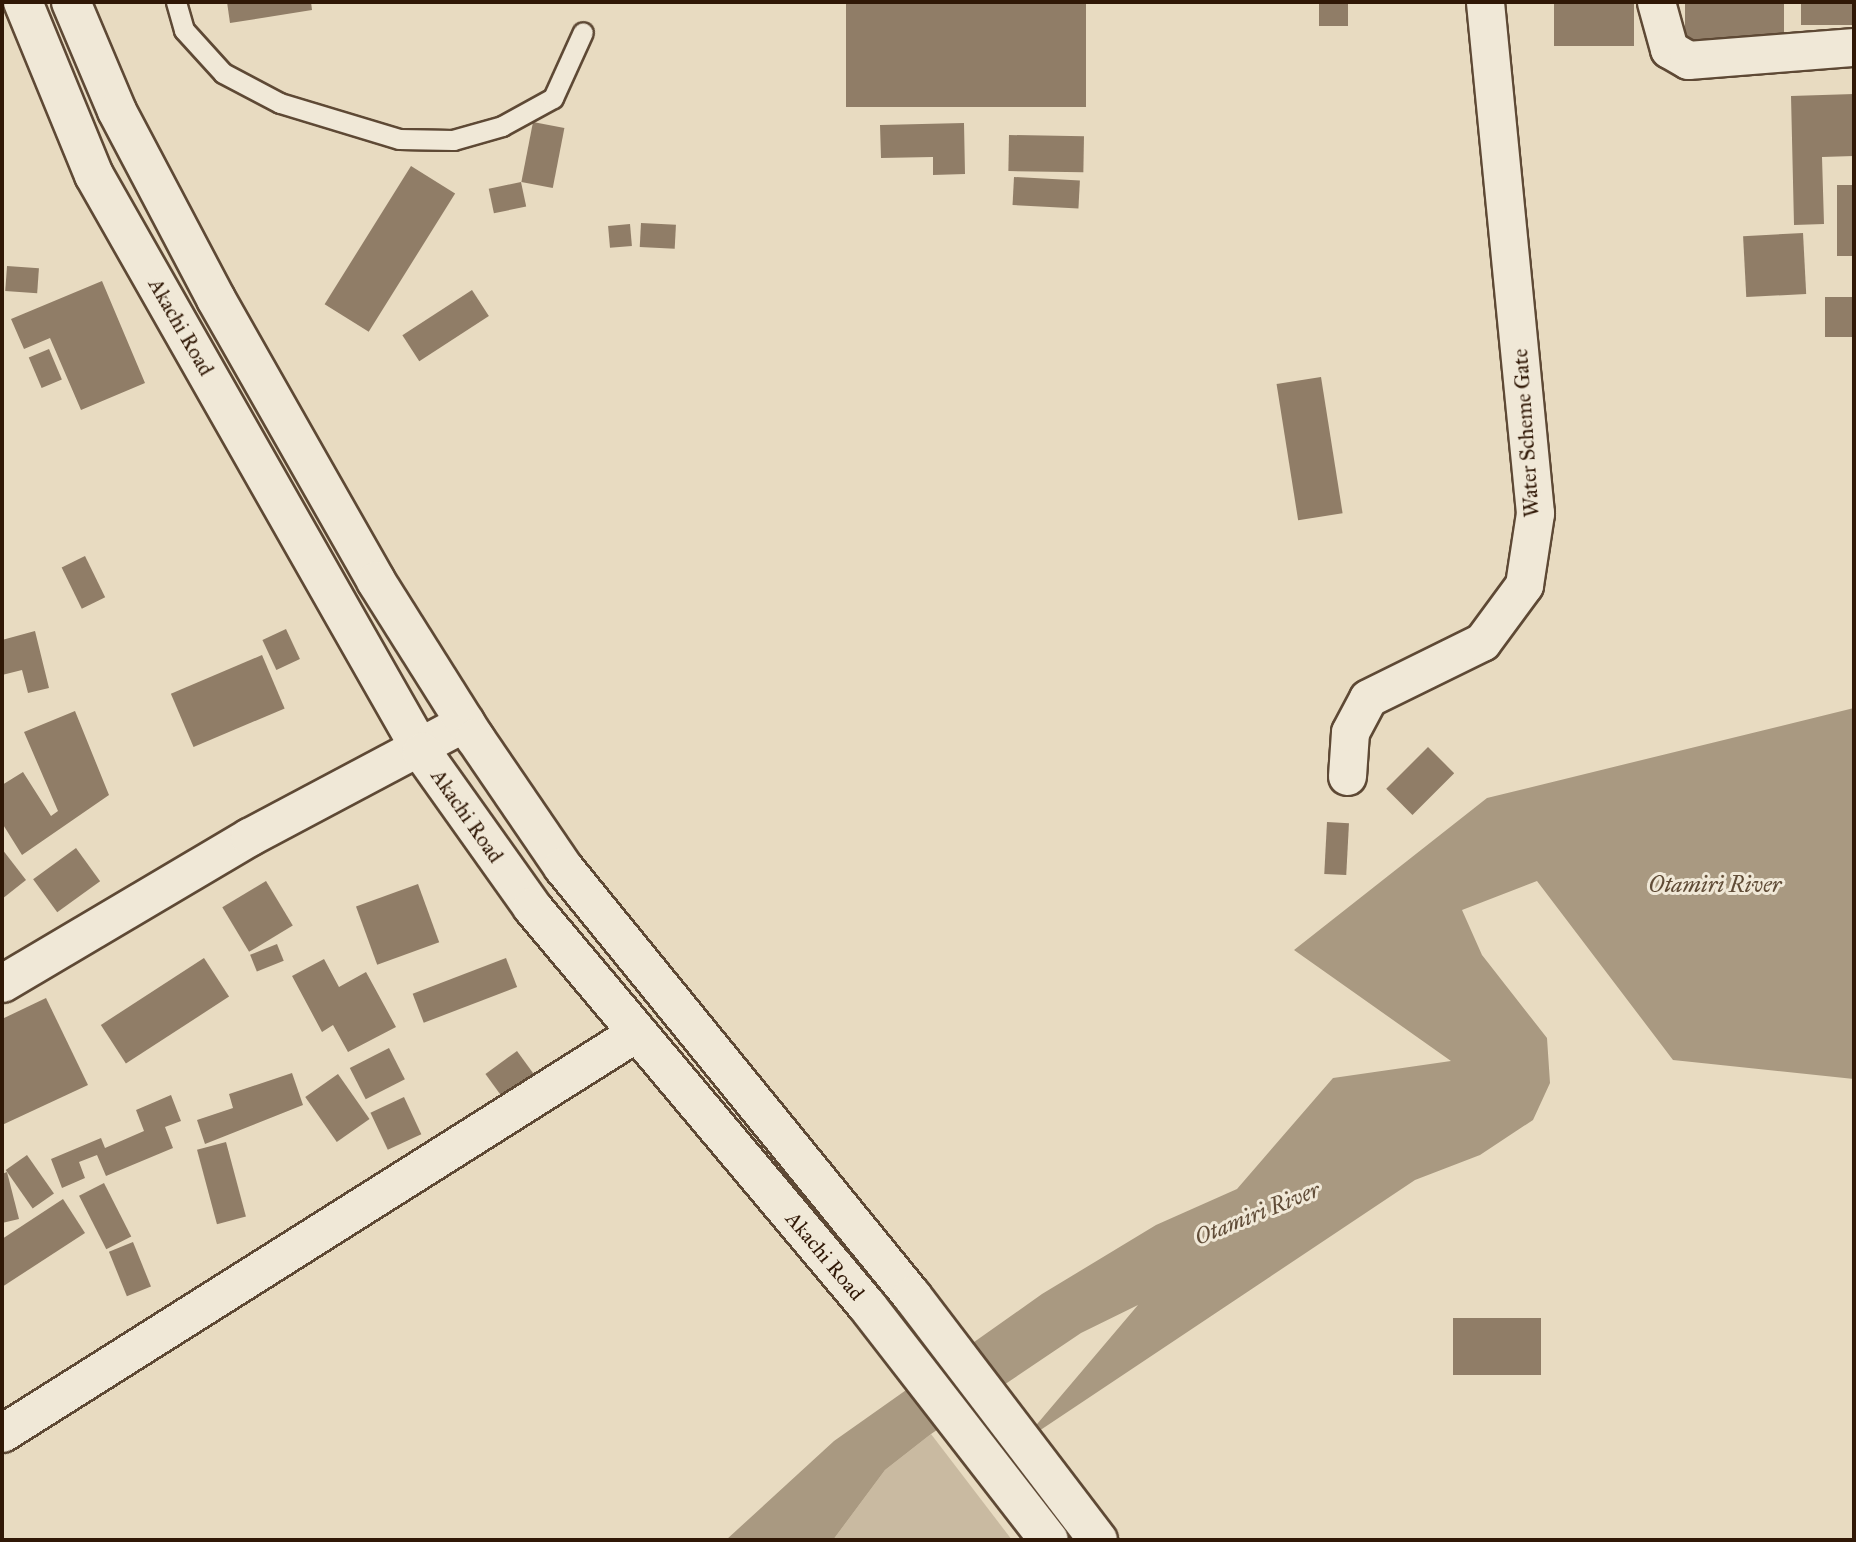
<!DOCTYPE html>
<html>
<head>
<meta charset="utf-8">
<style>
	body { margin:0 }
	#map { position:relative; width:1856px; height:1542px; overflow:hidden; background:#e8dbc1; font-family:"IM FELL Great Primer",serif }
	div>[style] { position:absolute }
	[style*='--x'] { left:calc(var(--x)*1px); top:calc(var(--y)*1px); width:calc(var(--w)*1px); rotate:calc(var(--a)*1deg) }
	.green>* { inset:0; background:#c9baa1 }
	.water>* { inset:0; background:#a99981 }
	.building>* { inset:0; background:#907d67; transform-origin:0 0 }
	.roads { filter:drop-shadow(2px 0 #5e4935) drop-shadow(-2px 0 #5e4935) drop-shadow(0 2px #5e4935) drop-shadow(0 -2px #5e4935) }
	.service>* { height:19px; margin:-9.5px; padding:0 9.5px; transform-origin:9.5px; border-radius:9.5px; background:#f0e8d7 }
	.minor>* { height:37px; margin:-18.5px; padding:0 18.5px; transform-origin:18.5px; border-radius:18.5px; background:#f0e8d7 }
	.secondary>* { height:38px; margin:-19px; padding:0 19px; transform-origin:19px; border-radius:19px; background:#f0e8d7 }
	span { translate:-50% -50%; white-space:nowrap; text-align:center; line-height:1.15; -webkit-text-stroke:6px #f0e8d7; paint-order:stroke }
	.street-label { font-size:21px; color:#301806 }
	.water-label { font-size:23px; color:#604c37; font-style:italic }
	.frame { position:absolute; inset:0; border:4px solid #301806; pointer-events:none }
</style>
</head>
<body>
<div id="map">
	<div class="green">
		<div style="clip-path:polygon(931px 1434px,1012px 1540px,833px 1540px,885px 1470px)"></div>
	</div>
	<div class="water">
		<div style="clip-path:polygon(1854px 708px,1854px 1079px,1673px 1060px,1537px 881px,1462px 910px,1482px 955px,1547px 1038px,1550px 1083px,1533px 1120px,1480px 1155px,1415px 1180px,1021px 1443px,1138px 1305px,1081px 1333px,931px 1434px,885px 1470px,833px 1540px,726px 1540px,834px 1441px,1042px 1294px,1156px 1225px,1237px 1189px,1333px 1078px,1451px 1061px,1294px 950px,1487px 798px)"></div>
	</div>
	<div class="building">
		<div style="clip-path:polygon(227px 2px,311px 2px,312px 10px,230px 23px)"></div>
		<div style="left:846px;top:2px;width:240px;height:105px"></div>
		<div style="left:1319px;top:2px;width:29px;height:24px"></div>
		<div style="left:1554px;top:2px;width:80px;height:44px"></div>
		<div style="left:1685px;top:2px;width:99px;height:58px"></div>
		<div style="left:1801px;top:2px;width:53px;height:23px"></div>
		<div style="clip-path:polygon(1854px 94px,1854px 156px,1822px 157px,1824px 224px,1794px 225px,1791px 96px)"></div>
		<div style="left:533px;top:122px;width:32px;height:61px;rotate:11deg"></div>
		<div style="clip-path:polygon(964px 123px,965px 174px,933px 175px,933px 157px,881px 158px,880px 125px)"></div>
		<div style="left:1009px;top:135px;width:75px;height:36px;rotate:1deg"></div>
		<div style="left:411px;top:166px;width:52px;height:163px;rotate:32deg"></div>
		<div style="left:1014px;top:177px;width:66px;height:28px;rotate:3deg"></div>
		<div style="left:521px;top:182px;width:25px;height:33px;rotate:78deg"></div>
		<div style="left:1837px;top:185px;width:17px;height:71px"></div>
		<div style="left:641px;top:223px;width:35px;height:24px;rotate:3deg"></div>
		<div style="left:630px;top:224px;width:22px;height:22px;rotate:85deg"></div>
		<div style="left:1803px;top:233px;width:61px;height:60px;rotate:87deg"></div>
		<div style="left:7px;top:266px;width:32px;height:25px;rotate:4deg"></div>
		<div style="clip-path:polygon(102px 281px,145px 383px,81px 410px,50px 338px,24px 349px,11px 319px)"></div>
		<div style="left:472px;top:290px;width:31px;height:83px;rotate:57deg"></div>
		<div style="left:1825px;top:297px;width:29px;height:40px"></div>
		<div style="left:49px;top:349px;width:33px;height:22px;rotate:67deg"></div>
		<div style="left:1321px;top:377px;width:138px;height:45px;rotate:81deg"></div>
		<div style="left:85px;top:556px;width:46px;height:26px;rotate:64deg"></div>
		<div style="left:286px;top:629px;width:33px;height:26px;rotate:65deg"></div>
		<div style="clip-path:polygon(35px 631px,49px 688px,28px 693px,22px 670px,2px 675px,2px 640px)"></div>
		<div style="left:262px;top:655px;width:58px;height:99px;rotate:67deg"></div>
		<div style="clip-path:polygon(75px 711px,109px 795px,22px 855px,2px 823px,2px 785px,23px 772px,51px 816px,58px 811px,24px 732px)"></div>
		<div style="left:1428px;top:747px;width:37px;height:59px;rotate:45deg"></div>
		<div style="left:1327px;top:822px;width:22px;height:52px;rotate:3deg"></div>
		<div style="left:76px;top:848px;width:41px;height:53px;rotate:54deg"></div>
		<div style="clip-path:polygon(2px 849px,26px 880px,2px 899px)"></div>
		<div style="left:266px;top:881px;width:52px;height:51px;rotate:59deg"></div>
		<div style="left:418px;top:884px;width:62px;height:66px;rotate:70deg"></div>
		<div style="left:277px;top:944px;width:18px;height:29px;rotate:68deg"></div>
		<div style="left:204px;top:958px;width:46px;height:123px;rotate:57deg"></div>
		<div style="left:506px;top:958px;width:31px;height:100px;rotate:69deg"></div>
		<div style="clip-path:polygon(324px 959px,339px 987px,366px 972px,396px 1027px,348px 1052px,333px 1025px,322px 1032px,292px 976px)"></div>
		<div style="clip-path:polygon(46px 998px,88px 1085px,2px 1125px,2px 1019px)"></div>
		<div style="left:389px;top:1048px;width:35px;height:44px;rotate:63deg"></div>
		<div style="left:517px;top:1051px;width:34px;height:39px;rotate:54deg"></div>
		<div style="clip-path:polygon(292px 1073px,303px 1105px,205px 1144px,197px 1120px,233px 1108px,229px 1094px)"></div>
		<div style="left:338px;top:1074px;width:55px;height:40px;rotate:55deg"></div>
		<div style="clip-path:polygon(171px 1095px,181px 1121px,165px 1127px,173px 1148px,106px 1176px,97px 1155px,79px 1162px,85px 1178px,62px 1188px,51px 1159px,101px 1138px,105px 1148px,144px 1131px,136px 1110px)"></div>
		<div style="left:404px;top:1097px;width:41px;height:37px;rotate:65deg"></div>
		<div style="left:226px;top:1142px;width:77px;height:30px;rotate:75deg"></div>
		<div style="left:27px;top:1155px;width:47px;height:26px;rotate:55deg"></div>
		<div style="clip-path:polygon(7px 1172px,19px 1219px,2px 1223px,2px 1174px)"></div>
		<div style="left:104px;top:1183px;width:60px;height:28px;rotate:63deg"></div>
		<div style="clip-path:polygon(63px 1199px,85px 1233px,2px 1287px,2px 1239px)"></div>
		<div style="left:133px;top:1242px;width:48px;height:26px;rotate:68deg"></div>
		<div style="left:1541px;top:1318px;width:57px;height:88px;rotate:90deg"></div>
	</div>
	<div class="roads">
		<div class="service">
			<div style="--x:176;--y:2;--w:29;--a:74"></div>
			<div style="--x:184;--y:30;--w:58;--a:47.8"></div>
			<div style="--x:223;--y:73;--w:64;--a:27.8"></div>
			<div style="--x:280;--y:103;--w:124;--a:16.8"></div>
			<div style="--x:399;--y:139;--w:54;--a:1.1"></div>
			<div style="--x:453;--y:140;--w:51;--a:-15.9"></div>
			<div style="--x:502;--y:126;--w:58;--a:-28.8"></div>
			<div style="--x:553;--y:98;--w:72;--a:-65.6"></div>
		</div>
		<div class="minor">
			<div style="--x:1656;--y:2;--w:49;--a:74.5"></div>
			<div style="--x:1669;--y:49;--w:22;--a:30"></div>
			<div style="--x:1688;--y:60;--w:167;--a:-4.5"></div>
			<div style="--x:1347;--y:776;--w:44;--a:-86.1"></div>
			<div style="--x:1350;--y:732;--w:38;--a:-62"></div>
			<div style="--x:1368;--y:698;--w:127;--a:-26.2"></div>
			<div style="--x:1482;--y:642;--w:71;--a:-53.6"></div>
			<div style="--x:1524;--y:585;--w:73;--a:-81.3"></div>
			<div style="--x:1535;--y:513;--w:513;--a:-95.59"></div>
			<div style="--x:2;--y:983;--w:287;--a:-30.6"></div>
			<div style="--x:249;--y:837;--w:245;--a:-28"></div>
			<div style="--x:2;--y:1433;--w:751;--a:-32.27"></div>
		</div>
		<div class="secondary">
			<div style="--x:23;--y:2;--w:187;--a:67.7"></div>
			<div style="--x:94;--y:175;--w:664;--a:60.38"></div>
			<div style="--x:422;--y:752;--w:190;--a:54.6"></div>
			<div style="--x:532;--y:907;--w:522;--a:49.97"></div>
			<div style="--x:868;--y:1307;--w:295;--a:52.2"></div>
			<div style="--x:71;--y:2;--w:118;--a:67.1"></div>
			<div style="--x:117;--y:111;--w:212;--a:62.2"></div>
			<div style="--x:216;--y:299;--w:324;--a:60.4"></div>
			<div style="--x:376;--y:581;--w:186;--a:57.8"></div>
			<div style="--x:475;--y:738;--w:156;--a:55.7"></div>
			<div style="--x:563;--y:867;--w:553;--a:50.87"></div>
			<div style="--x:912;--y:1296;--w:307;--a:52.7"></div>
		</div>
	</div>
	<div class="street-label">
		<span style="left:181px;top:327px;rotate:60deg">Akachi Road</span>
		<span style="left:1526px;top:433px;rotate:-94deg">Water Scheme Gate</span>
		<span style="left:467px;top:816px;rotate:55deg">Akachi Road</span>
		<span style="left:825px;top:1256px;rotate:50deg">Akachi Road</span>
	</div>
	<div class="water-label">
		<span style="left:1715px;top:884px">Otamiri River</span>
		<span style="left:1257px;top:1213px;rotate:-22deg">Otamiri River</span>
	</div>
	<div class="frame"></div>
</div>
</body>
</html>
